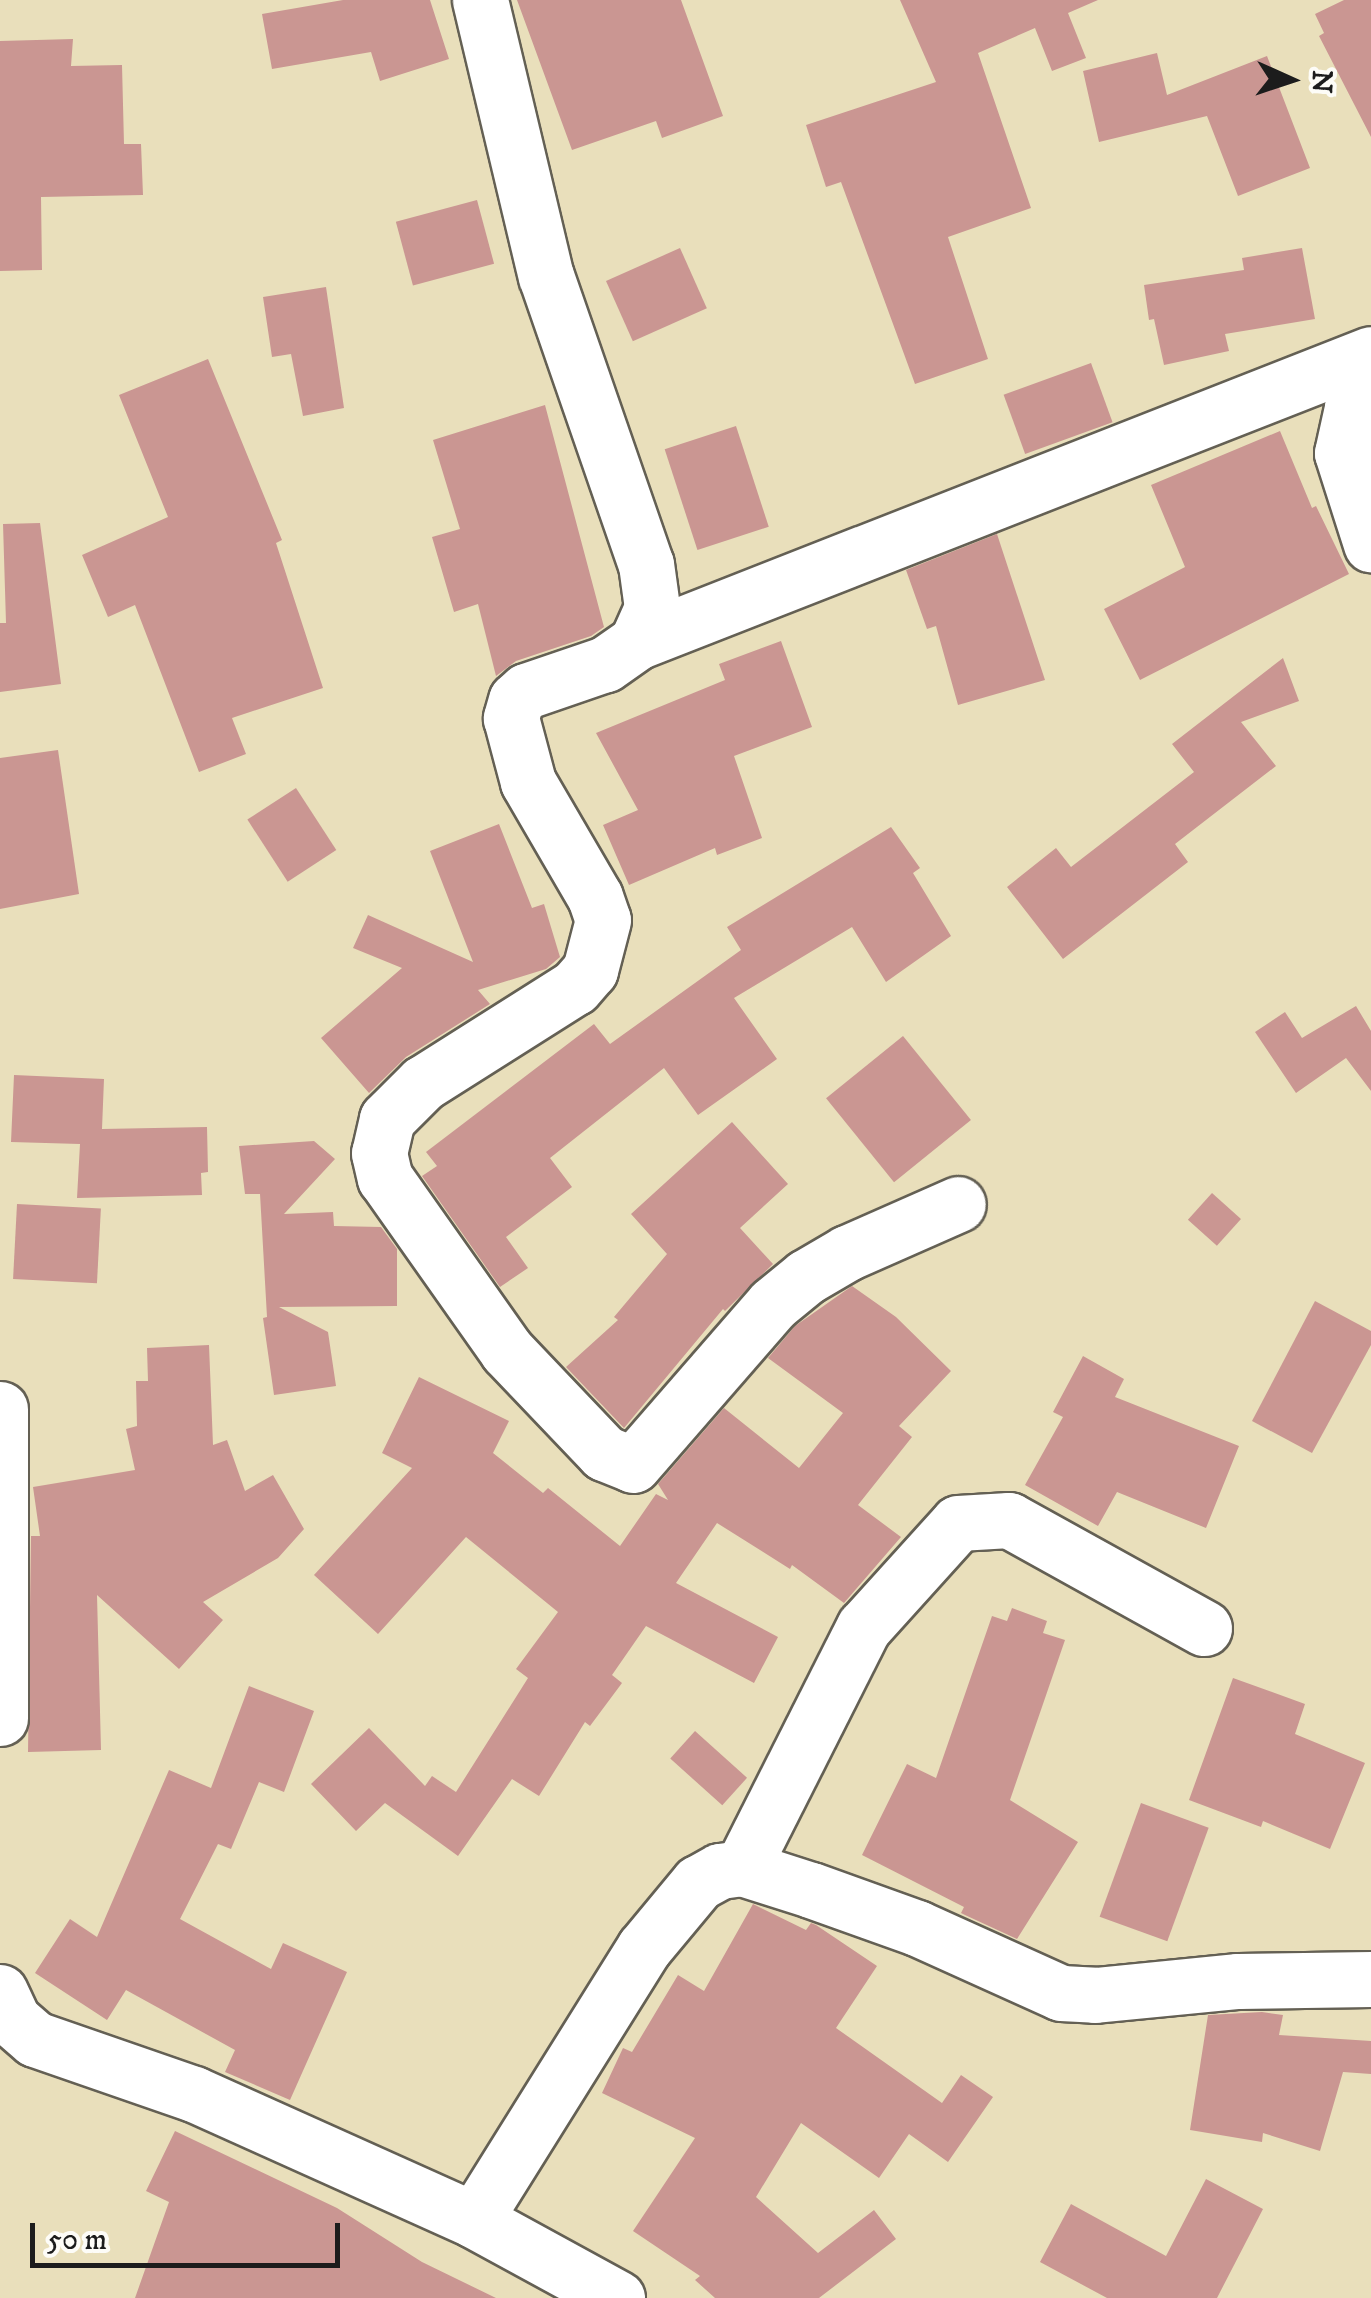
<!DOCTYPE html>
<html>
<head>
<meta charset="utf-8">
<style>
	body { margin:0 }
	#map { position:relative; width:1371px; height:2298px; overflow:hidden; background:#e9dfbb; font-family:"IM FELL DW Pica",serif }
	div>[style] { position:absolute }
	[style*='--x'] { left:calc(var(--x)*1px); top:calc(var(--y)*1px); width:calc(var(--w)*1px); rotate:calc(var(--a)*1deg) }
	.building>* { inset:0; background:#ca9692; transform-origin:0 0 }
	.roads { filter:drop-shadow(2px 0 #646054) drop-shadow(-2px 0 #646054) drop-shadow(0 2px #646054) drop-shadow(0 -2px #646054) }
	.minor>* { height:55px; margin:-27.5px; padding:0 27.5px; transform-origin:27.5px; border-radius:27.5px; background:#fff }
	span { translate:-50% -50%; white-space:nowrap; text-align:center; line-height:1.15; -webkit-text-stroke:10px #fdfcf7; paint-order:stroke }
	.north { position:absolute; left:1241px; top:30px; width:100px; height:100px; -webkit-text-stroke:8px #fdfcf7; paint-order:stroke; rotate:93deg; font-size:28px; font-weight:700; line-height:40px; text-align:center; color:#1c1c1c }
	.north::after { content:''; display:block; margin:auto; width:35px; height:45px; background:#1c1c1c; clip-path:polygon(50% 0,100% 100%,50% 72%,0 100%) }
	.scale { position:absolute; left:30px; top:2223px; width:310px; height:45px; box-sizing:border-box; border:5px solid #1c1c1c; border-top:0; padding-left:12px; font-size:30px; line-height:35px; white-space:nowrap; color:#1c1c1c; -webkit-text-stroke:8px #fdfcf7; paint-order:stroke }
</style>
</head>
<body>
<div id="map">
	<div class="building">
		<div style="clip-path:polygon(343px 0,430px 0,449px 59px,380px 81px,371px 52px,272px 69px,262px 14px)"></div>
		<div style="clip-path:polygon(517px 0,681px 0,723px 116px,662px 138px,656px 121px,572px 150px)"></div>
		<div style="clip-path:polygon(900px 0,1098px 0,1068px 13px,1086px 58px,1052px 71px,1035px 28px,978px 53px,1031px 208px,948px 237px,988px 359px,915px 384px,841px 182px,826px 187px,806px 125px,936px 82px)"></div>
		<div style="clip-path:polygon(1344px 0,1371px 0,1371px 137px,1319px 36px,1324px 33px,1315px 14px)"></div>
		<div style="clip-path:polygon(73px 39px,71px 66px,122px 65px,124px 144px,141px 144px,143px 195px,41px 197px,42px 270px,0 271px,0 41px)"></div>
		<div style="clip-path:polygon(1157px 53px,1167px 95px,1267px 56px,1310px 168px,1238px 196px,1207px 116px,1099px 142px,1083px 71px)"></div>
		<div style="left:477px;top:200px;width:66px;height:84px;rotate:75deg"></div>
		<div style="left:680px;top:248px;width:66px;height:81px;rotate:66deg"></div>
		<div style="clip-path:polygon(1302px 248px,1315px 319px,1225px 334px,1229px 351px,1164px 365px,1154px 319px,1149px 320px,1144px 285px,1244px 270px,1242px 258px)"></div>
		<div style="clip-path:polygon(326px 287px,344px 408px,303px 416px,291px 354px,272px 357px,263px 297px)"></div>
		<div style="clip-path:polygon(208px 359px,282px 540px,276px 543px,323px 688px,232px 718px,246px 754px,199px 772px,135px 605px,108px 617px,82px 555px,168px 517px,119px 395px)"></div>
		<div style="left:1091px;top:363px;width:63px;height:93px;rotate:70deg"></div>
		<div style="clip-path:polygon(545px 405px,604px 627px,591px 636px,516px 661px,496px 676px,478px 604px,454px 612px,432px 537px,460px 529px,433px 440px)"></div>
		<div style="left:736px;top:426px;width:106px;height:75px;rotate:72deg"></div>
		<div style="clip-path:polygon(1280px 431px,1312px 508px,1316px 506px,1349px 574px,1140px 680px,1104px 609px,1185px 567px,1151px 485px)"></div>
		<div style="clip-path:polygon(40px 523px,61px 684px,0 692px,0 623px,6px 623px,3px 524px)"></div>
		<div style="clip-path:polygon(997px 534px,1045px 680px,958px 705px,936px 626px,927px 629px,906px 570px)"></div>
		<div style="clip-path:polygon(781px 641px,812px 727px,734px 756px,762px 838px,717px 855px,715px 848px,629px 885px,603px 825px,638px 810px,596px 733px,725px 680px,719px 664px)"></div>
		<div style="clip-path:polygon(1283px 658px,1299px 701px,1241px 722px,1276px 766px,1175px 844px,1188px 862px,1063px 959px,1007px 887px,1056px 848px,1071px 867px,1194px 772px,1172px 744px)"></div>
		<div style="clip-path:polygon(58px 750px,79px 894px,0 909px,0 758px)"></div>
		<div style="left:296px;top:788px;width:74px;height:58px;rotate:57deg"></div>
		<div style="clip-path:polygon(499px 824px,532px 908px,544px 904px,560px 957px,546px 969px,478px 990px,490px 1004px,406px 1057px,369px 1093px,321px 1038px,402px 968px,353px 948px,368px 915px,473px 962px,430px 851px)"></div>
		<div style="clip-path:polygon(891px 827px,920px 868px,913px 873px,951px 936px,886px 982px,852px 927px,734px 998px,777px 1059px,698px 1115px,664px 1068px,550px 1158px,572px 1187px,506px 1237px,528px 1268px,500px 1287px,422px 1176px,437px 1166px,426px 1152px,594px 1024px,610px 1044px,741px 950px,727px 927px)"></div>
		<div style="clip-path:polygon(1356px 1006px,1371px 1031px,1371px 1091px,1346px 1058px,1296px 1093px,1255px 1032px,1285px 1012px,1302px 1038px)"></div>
		<div style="left:903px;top:1036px;width:108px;height:99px;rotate:51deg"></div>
		<div style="clip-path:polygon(14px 1075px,104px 1079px,102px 1129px,207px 1127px,208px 1172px,201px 1173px,202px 1195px,77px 1198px,80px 1144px,11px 1142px)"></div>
		<div style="clip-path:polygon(732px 1122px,788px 1184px,740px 1228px,773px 1264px,725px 1311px,723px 1309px,624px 1428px,566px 1367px,618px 1320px,614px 1317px,667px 1254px,631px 1214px)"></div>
		<div style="clip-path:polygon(314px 1141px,335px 1159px,284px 1214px,333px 1212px,334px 1226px,381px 1227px,397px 1249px,397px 1306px,279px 1307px,328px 1332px,336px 1386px,274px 1395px,263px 1318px,267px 1317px,260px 1194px,245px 1194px,239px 1146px)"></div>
		<div style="left:1212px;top:1193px;width:39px;height:36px;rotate:42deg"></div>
		<div style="left:17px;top:1204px;width:84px;height:75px;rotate:3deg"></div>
		<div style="clip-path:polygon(852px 1286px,896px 1317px,951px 1371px,899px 1426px,912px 1437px,858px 1505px,901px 1537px,844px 1603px,792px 1565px,790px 1569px,717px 1523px,676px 1583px,778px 1637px,754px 1683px,646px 1626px,612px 1675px,622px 1683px,590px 1726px,585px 1722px,539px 1796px,512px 1779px,458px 1856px,385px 1803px,356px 1831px,311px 1784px,369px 1728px,425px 1786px,432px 1776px,456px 1792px,528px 1678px,516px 1669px,558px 1612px,466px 1537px,378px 1634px,314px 1575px,412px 1468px,382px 1453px,419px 1377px,509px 1421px,493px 1453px,543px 1493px,548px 1488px,620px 1546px,656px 1494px,668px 1500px,658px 1484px,724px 1408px,799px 1468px,843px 1413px,768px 1358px,795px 1326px)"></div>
		<div style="clip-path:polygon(1315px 1301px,1371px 1331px,1371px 1345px,1312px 1453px,1252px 1421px)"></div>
		<div style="clip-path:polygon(209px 1345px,213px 1445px,227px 1440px,245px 1491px,273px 1475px,304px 1529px,278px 1558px,203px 1602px,223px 1620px,179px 1669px,97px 1595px,101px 1750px,28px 1752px,31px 1536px,40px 1536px,33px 1487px,135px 1470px,126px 1429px,137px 1426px,136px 1381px,148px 1381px,147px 1348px)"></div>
		<div style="clip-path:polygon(1083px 1356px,1124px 1379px,1115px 1397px,1239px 1446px,1206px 1528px,1117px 1492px,1098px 1526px,1025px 1485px,1063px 1417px,1053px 1412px)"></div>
		<div style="clip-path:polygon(1012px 1608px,1047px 1621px,1043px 1633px,1065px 1640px,1010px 1800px,1078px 1842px,1017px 1939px,965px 1915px,961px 1913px,964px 1907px,862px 1855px,907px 1764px,936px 1778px,992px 1616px,1007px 1621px)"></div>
		<div style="clip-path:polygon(1233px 1678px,1305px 1704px,1295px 1734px,1365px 1763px,1330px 1849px,1263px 1821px,1261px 1827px,1189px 1800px)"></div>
		<div style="clip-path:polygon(249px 1686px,314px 1711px,284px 1792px,259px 1782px,231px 1849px,218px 1844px,180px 1919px,271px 1969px,283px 1943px,347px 1972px,290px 2100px,225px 2072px,235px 2050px,126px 1990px,107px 2020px,35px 1973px,70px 1919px,97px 1937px,169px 1770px,211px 1788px)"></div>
		<div style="left:695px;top:1731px;width:70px;height:37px;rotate:42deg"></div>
		<div style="left:1141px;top:1803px;width:72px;height:121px;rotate:20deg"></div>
		<div style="clip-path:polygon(753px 1904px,806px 1930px,811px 1923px,816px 1925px,877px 1966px,836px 2028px,942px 2103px,961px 2075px,993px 2097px,948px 2162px,909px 2134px,879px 2178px,801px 2123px,756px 2197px,818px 2253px,874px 2210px,896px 2239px,819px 2298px,715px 2298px,695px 2280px,700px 2276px,633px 2231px,695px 2138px,602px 2093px,623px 2048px,632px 2052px,678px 1975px,704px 1991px)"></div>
		<div style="clip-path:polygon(1262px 2012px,1283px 2015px,1279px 2035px,1371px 2041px,1371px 2074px,1343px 2072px,1320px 2151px,1263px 2133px,1262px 2142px,1190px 2130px,1208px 2015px)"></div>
		<div style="clip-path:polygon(175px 2131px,337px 2208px,422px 2262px,496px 2298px,135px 2298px,169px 2202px,146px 2191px)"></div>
		<div style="clip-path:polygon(1206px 2179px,1263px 2209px,1217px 2298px,1107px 2298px,1040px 2262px,1071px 2204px,1166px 2256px)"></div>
	</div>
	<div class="roads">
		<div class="minor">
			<div style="--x:480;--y:0;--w:284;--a:76.6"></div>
			<div style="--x:546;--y:276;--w:305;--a:70.9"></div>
			<div style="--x:646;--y:564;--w:44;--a:82.2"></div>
			<div style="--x:652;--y:608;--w:37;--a:114"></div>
			<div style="--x:637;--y:642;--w:39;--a:145"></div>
			<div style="--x:605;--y:664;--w:83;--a:161.1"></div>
			<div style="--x:526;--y:691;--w:13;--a:138"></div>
			<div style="--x:516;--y:700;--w:19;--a:106"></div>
			<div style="--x:511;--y:718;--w:66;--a:75.1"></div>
			<div style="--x:528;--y:782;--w:133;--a:59.8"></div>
			<div style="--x:595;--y:897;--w:24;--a:71"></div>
			<div style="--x:603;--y:920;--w:52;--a:104.6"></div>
			<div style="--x:590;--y:970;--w:23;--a:131"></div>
			<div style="--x:575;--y:987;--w:180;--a:147.7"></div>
			<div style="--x:423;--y:1083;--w:51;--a:135"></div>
			<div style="--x:387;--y:1119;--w:35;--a:103"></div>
			<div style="--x:379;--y:1153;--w:26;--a:77"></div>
			<div style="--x:385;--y:1178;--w:212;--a:54.8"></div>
			<div style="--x:507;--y:1351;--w:141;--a:46.4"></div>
			<div style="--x:604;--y:1453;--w:31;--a:22"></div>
			<div style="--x:633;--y:1465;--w:213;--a:-49"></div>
			<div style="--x:773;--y:1304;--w:43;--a:-39.3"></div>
			<div style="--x:806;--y:1277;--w:48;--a:-30.3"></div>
			<div style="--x:847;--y:1253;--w:121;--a:-23.8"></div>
			<div style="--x:1371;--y:359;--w:53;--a:111.2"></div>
			<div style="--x:1352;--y:408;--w:46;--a:102.5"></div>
			<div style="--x:1342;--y:453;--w:96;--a:72.3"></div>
			<div style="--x:637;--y:642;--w:788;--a:-21.42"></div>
			<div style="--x:0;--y:1409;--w:309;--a:90"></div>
			<div style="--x:742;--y:1868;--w:270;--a:-63.2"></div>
			<div style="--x:864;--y:1627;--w:140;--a:-47.9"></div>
			<div style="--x:958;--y:1523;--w:51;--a:-3.4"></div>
			<div style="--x:1009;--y:1520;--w:223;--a:29"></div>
			<div style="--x:0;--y:1992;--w:31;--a:65"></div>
			<div style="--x:13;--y:2020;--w:29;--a:41"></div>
			<div style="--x:35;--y:2039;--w:168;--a:19.1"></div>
			<div style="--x:194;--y:2094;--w:307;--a:24.2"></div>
			<div style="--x:474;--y:2220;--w:163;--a:28.6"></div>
			<div style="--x:474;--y:2220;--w:321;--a:-58"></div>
			<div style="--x:644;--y:1948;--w:85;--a:-50.3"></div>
			<div style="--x:698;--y:1883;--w:25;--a:-29"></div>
			<div style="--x:720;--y:1871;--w:22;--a:-8"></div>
			<div style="--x:742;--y:1868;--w:72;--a:17.7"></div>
			<div style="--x:811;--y:1890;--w:113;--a:19.7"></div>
			<div style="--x:917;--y:1928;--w:158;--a:24.3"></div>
			<div style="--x:1061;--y:1993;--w:34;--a:3"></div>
			<div style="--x:1095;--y:1995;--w:144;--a:-5.6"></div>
			<div style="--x:1238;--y:1981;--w:133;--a:-0.9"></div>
		</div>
	</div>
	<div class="north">N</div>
	<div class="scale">50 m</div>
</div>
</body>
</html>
